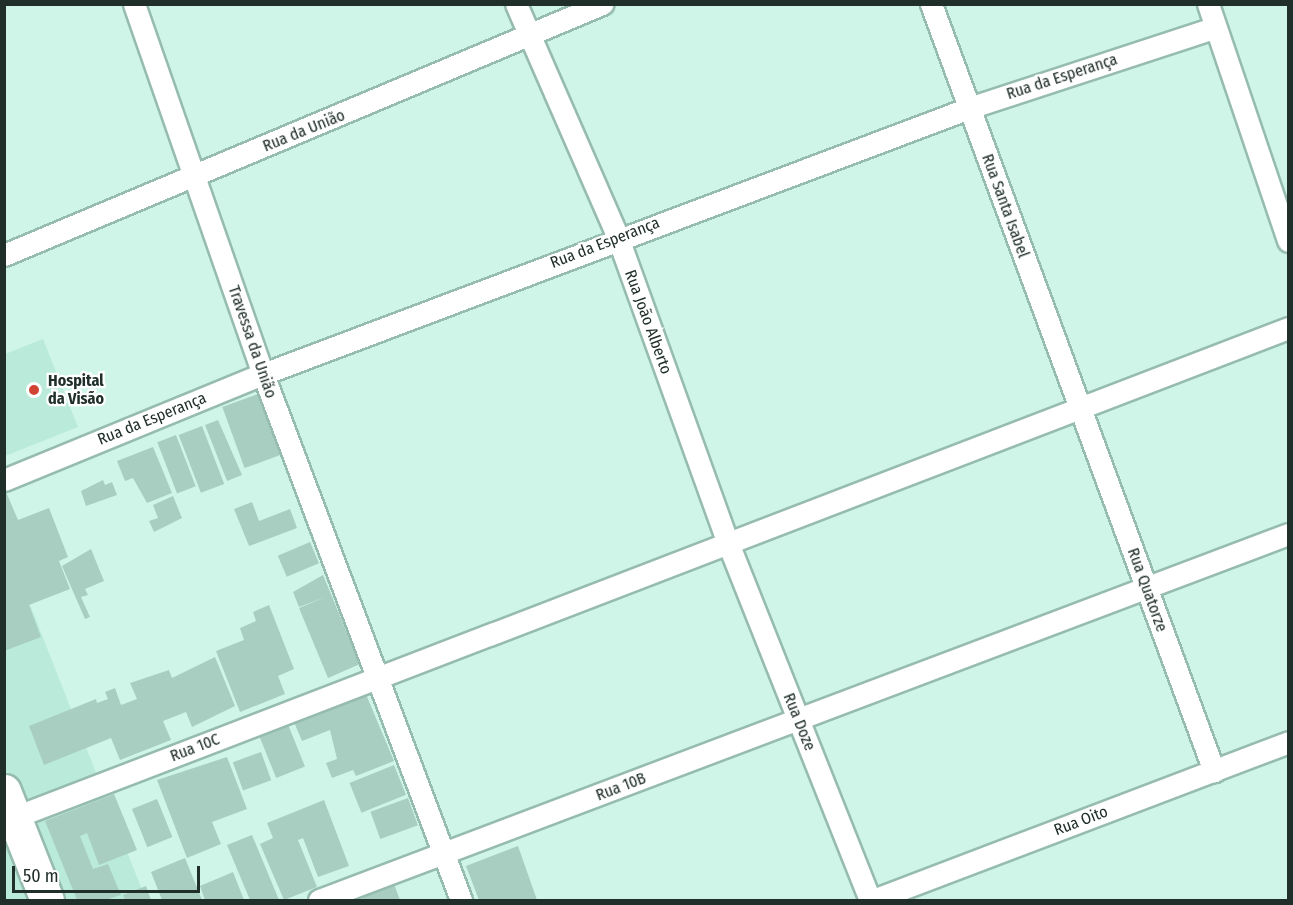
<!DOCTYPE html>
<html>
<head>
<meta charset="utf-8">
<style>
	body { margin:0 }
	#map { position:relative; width:1293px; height:905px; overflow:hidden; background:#cef5e8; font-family:"Fira Sans Condensed",sans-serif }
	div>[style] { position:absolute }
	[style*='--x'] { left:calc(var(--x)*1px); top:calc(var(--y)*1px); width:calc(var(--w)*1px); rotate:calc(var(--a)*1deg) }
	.built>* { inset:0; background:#baeada }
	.building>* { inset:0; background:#a8cec2; transform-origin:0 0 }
	.roads { filter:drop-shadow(2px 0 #96bbaf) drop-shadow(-2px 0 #96bbaf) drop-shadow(0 2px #96bbaf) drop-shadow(0 -2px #96bbaf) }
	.minor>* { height:21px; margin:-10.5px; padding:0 10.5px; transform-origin:10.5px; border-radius:10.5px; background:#fff }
	.primary>* { height:33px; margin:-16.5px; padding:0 16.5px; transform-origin:16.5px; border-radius:16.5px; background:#fff }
	.dots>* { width:16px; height:16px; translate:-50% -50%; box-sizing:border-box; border:3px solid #fff; border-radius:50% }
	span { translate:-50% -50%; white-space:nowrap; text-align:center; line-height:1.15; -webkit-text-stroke:4.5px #fff; paint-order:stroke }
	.street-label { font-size:16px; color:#202f2a }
	.poi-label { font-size:16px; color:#202f2a; font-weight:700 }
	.left { translate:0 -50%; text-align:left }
	.frame { position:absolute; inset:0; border:6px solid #202f2a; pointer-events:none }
	.scale { position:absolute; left:12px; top:866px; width:188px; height:27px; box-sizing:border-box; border:3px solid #202f2a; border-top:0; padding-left:8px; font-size:18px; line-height:21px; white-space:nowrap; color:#202f2a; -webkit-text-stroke:4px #fff; paint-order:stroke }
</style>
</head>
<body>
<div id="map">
	<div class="built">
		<div style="clip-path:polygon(43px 339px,78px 427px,5px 456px,5px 354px)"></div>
		<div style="clip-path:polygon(5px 541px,146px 900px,5px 900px)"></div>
	</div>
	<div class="building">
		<div style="left:258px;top:394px;width:65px;height:38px;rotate:70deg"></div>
		<div style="clip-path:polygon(218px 420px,242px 475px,227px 481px,205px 425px)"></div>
		<div style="left:202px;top:426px;width:62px;height:25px;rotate:69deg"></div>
		<div style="left:176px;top:435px;width:55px;height:20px;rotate:69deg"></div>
		<div style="clip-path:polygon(153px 447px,172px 493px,147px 503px,133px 478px,125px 481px,117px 461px)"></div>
		<div style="clip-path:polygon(103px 480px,105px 485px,112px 482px,117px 495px,86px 506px,81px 491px)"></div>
		<div style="clip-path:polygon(4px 487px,18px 520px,49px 508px,68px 557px,59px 561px,70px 589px,29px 605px,41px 637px,4px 651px)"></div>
		<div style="clip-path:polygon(173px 496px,182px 518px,154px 532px,149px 521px,158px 518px,153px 505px)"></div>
		<div style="clip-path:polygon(252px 502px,259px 521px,290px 509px,297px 528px,249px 546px,234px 509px)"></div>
		<div style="left:310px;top:542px;width:23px;height:35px;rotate:67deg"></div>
		<div style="clip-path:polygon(91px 549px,104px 581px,85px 589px,88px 595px,81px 597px,90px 617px,85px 619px,62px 566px)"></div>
		<div style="clip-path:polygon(323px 575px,360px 664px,328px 678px,299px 608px,325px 597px,299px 607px,293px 592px)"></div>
		<div style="clip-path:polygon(269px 605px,294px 669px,278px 676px,285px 694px,240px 712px,216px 651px,244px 640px,240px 628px,256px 621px,253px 612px)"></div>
		<div style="clip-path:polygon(215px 657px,235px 706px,192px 727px,186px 712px,163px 721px,171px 740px,120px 760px,111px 738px,44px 765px,29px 726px,96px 699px,97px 703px,108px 699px,105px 692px,115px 688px,121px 705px,137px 699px,130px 683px,169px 670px,172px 678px)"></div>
		<div style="clip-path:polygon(365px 692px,394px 761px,356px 776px,353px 770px,332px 778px,326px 763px,337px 759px,330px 730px,302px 741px,294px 722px)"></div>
		<div style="left:287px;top:722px;width:48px;height:31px;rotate:68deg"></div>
		<div style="left:261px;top:752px;width:30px;height:30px;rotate:70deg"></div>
		<div style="clip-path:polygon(227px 757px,247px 809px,212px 822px,221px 844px,187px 858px,157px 780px)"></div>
		<div style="left:394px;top:765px;width:32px;height:48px;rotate:68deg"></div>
		<div style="clip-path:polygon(114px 794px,137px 850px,99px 865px,87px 833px,80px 836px,93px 869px,108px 864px,121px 895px,106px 900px,77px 900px,45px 821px)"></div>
		<div style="left:408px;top:798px;width:29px;height:40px;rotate:70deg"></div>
		<div style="left:157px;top:799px;width:41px;height:27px;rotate:68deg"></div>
		<div style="clip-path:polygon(324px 800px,349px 866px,318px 877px,303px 838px,298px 840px,317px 887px,284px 900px,260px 844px,273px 838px,267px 823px)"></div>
		<div style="clip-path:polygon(252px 835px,279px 900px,250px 900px,227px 845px)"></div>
		<div style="clip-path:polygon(518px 846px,537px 900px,479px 900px,466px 866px)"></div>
		<div style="clip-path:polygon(185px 858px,202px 900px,162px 900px,151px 872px)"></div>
		<div style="clip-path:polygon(233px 872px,244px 900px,205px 900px,200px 886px)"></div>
		<div style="clip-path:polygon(394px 884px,400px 900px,363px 900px,362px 897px)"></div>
		<div style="clip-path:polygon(146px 886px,151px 900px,125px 900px,123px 895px)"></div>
	</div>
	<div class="roads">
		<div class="minor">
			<div style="--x:134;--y:4;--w:392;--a:70.8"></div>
			<div style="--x:263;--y:374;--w:562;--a:69.37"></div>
			<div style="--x:516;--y:4;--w:255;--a:66.4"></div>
			<div style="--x:618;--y:238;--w:324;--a:70.2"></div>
			<div style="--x:728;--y:543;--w:384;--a:68.3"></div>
			<div style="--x:931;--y:4;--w:818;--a:69.75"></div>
			<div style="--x:1208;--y:4;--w:250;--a:71.3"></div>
			<div style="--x:4;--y:255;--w:649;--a:-22.77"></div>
			<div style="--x:4;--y:480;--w:280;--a:-22.3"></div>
			<div style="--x:263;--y:374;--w:754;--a:-20.64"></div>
			<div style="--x:969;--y:108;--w:258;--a:-18.1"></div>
			<div style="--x:15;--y:817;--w:1364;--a:-21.01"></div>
			<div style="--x:319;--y:900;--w:1036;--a:-20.69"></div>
			<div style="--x:873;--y:900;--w:444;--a:-20.8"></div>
		</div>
		<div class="primary">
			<div style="--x:4;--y:791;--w:117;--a:68.5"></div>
		</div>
	</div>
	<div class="dots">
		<div style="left:34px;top:390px;background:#d14434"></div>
	</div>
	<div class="street-label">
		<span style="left:1062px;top:77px;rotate:-18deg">Rua da Esperança</span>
		<span style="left:304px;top:131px;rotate:-22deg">Rua da União</span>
		<span style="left:1005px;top:206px;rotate:70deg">Rua Santa Isabel</span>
		<span style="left:605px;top:243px;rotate:-21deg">Rua da Esperança</span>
		<span style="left:648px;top:322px;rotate:70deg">Rua João Alberto</span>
		<span style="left:252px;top:342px;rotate:71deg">Travessa da União</span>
		<span style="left:152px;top:419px;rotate:-22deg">Rua da Esperança</span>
		<span style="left:1147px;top:590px;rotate:70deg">Rua Quatorze</span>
		<span style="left:799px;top:722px;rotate:68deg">Rua Doze</span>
		<span style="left:195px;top:748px;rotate:-21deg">Rua 10C</span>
		<span style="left:621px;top:787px;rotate:-21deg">Rua 10B</span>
		<span style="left:1081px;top:821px;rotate:-21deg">Rua Oito</span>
	</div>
	<div class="poi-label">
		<span class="left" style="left:48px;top:390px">Hospital<br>da Visão</span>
	</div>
	<div class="frame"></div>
	<div class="scale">50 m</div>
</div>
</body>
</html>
